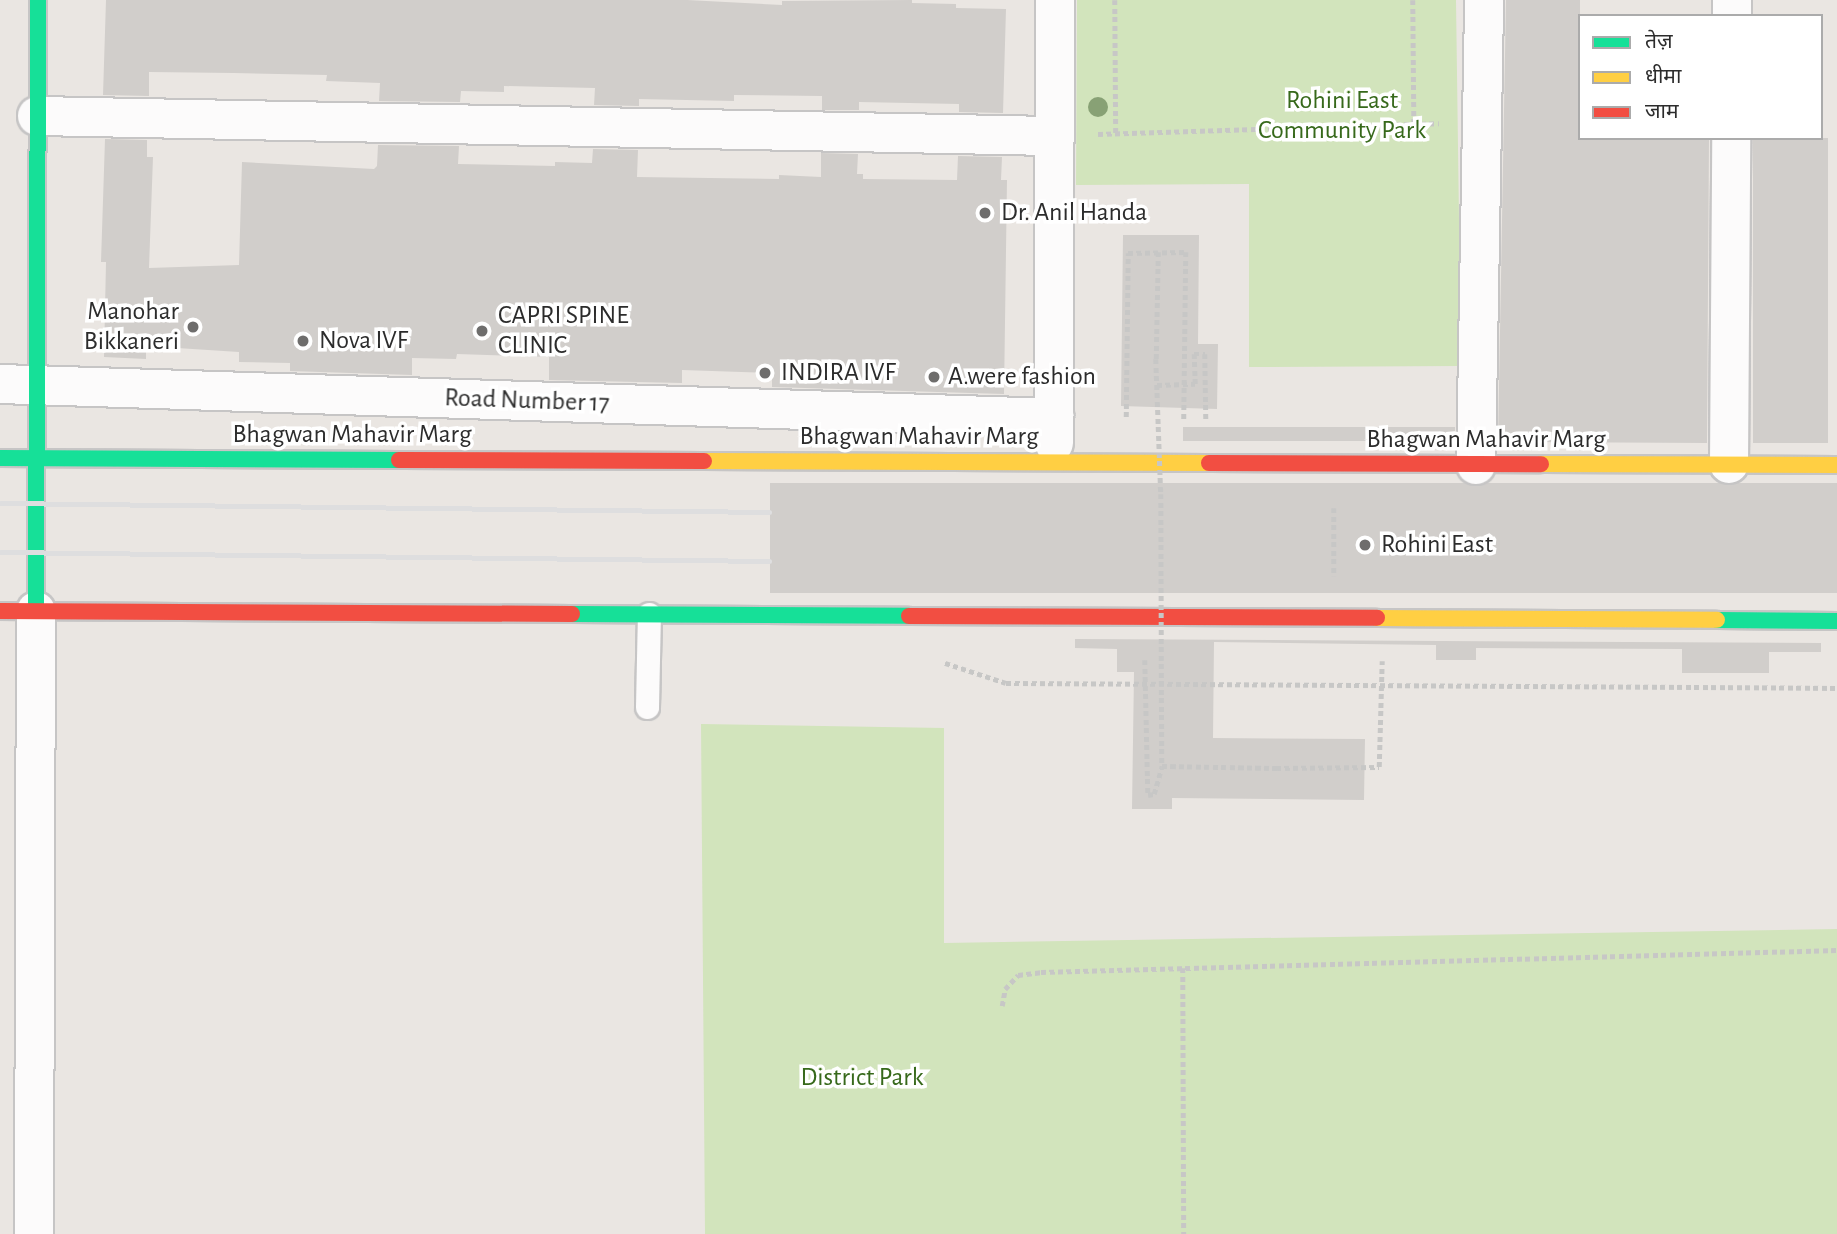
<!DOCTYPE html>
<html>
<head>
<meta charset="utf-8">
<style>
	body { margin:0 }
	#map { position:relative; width:1837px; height:1234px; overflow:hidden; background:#eae6e2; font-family:"Alegreya Sans","Noto Sans Devanagari",sans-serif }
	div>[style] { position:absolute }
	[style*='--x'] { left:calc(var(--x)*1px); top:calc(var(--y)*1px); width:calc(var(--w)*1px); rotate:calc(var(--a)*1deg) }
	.green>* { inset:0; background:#d2e4bc }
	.building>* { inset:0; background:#d1cecb; transform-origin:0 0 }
	.path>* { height:4.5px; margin-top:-2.25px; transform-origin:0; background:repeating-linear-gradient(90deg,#c7c7c6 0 5px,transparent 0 8.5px) }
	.roads { filter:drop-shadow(2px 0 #c6c5c5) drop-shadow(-2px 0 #c6c5c5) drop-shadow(0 2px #c6c5c5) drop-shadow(0 -2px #c6c5c5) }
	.lane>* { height:23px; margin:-11.5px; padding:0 11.5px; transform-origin:11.5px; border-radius:11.5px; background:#fcfbfb }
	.street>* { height:38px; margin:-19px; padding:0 19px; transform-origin:19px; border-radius:19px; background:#fcfbfb }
	.fast>* { height:16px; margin:-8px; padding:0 8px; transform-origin:8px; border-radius:8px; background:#16e098 }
	.slow>* { height:16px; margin:-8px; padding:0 8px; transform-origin:8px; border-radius:8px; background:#ffcf43 }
	.jam>* { height:16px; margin:-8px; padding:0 8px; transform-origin:8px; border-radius:8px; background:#f24e42 }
	.rail>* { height:5px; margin:-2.5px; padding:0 2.5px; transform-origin:2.5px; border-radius:2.5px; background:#dededf }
	.path-bridge>* { height:4.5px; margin-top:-2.25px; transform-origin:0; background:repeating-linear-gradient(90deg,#c7c7c6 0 5px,transparent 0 8.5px) }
	.trees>* { width:20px; height:20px; margin:-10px; border-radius:50%; background:#88a175 }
	.dots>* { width:19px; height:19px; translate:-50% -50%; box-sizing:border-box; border:4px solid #fff; border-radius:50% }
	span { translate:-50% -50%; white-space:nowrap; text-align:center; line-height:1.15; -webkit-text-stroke:7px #fff; paint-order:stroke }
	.park-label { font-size:26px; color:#37691b }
	.poi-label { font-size:26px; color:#2c2c2c }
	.left { translate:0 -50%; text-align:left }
	.right { translate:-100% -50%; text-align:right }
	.street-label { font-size:26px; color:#2c2c2c }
	.legend { position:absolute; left:1578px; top:14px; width:245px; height:126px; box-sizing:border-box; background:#fff; border:2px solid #ababab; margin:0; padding:9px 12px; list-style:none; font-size:21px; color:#2c2c2c }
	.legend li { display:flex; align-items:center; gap:14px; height:35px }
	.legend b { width:35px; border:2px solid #ababab }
</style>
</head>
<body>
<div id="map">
	<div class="green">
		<div style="clip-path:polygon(1077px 0,1456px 0,1461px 366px,1249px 367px,1249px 184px,1076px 185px)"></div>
		<div style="clip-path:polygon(701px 724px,944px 728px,944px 943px,1837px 929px,1837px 1234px,705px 1234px)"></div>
	</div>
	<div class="building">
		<div style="clip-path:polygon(106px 0,687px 0,782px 5px,782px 1px,912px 0,912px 3px,956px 4px,956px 8px,1006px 9px,1003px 113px,959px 112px,959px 104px,859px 102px,859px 110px,822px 110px,822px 96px,734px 95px,734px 101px,639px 99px,639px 106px,594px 105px,595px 88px,504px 86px,504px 92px,461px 91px,460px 102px,379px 101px,380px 83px,326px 81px,327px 75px,234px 73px,149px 72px,149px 96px,103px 95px)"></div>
		<div style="clip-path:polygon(1506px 0,1580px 0,1580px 138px,1709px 138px,1707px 443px,1498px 442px)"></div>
		<div style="left:1753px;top:138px;width:75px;height:305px"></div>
		<div style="clip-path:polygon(105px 139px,147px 140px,147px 157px,153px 157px,149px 268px,239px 265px,242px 162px,374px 169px,377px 166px,378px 145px,459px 146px,458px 164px,555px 166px,555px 162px,592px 163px,593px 149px,638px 150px,637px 177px,779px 179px,779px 175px,821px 177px,821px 153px,858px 154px,857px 174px,863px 174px,863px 179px,957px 180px,958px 156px,1002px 157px,1001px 180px,1007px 180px,1004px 394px,772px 387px,772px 373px,682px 370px,682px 383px,549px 380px,549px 357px,457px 354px,456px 359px,412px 358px,412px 375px,290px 371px,290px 363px,239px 362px,239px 352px,146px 346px,146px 359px,104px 357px,106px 262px,101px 262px)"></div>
		<div style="clip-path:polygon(1123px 235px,1199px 235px,1198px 344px,1218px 344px,1217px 409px,1121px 406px)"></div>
		<div style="left:1183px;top:427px;width:272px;height:14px"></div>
		<div style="left:770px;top:483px;width:1067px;height:110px"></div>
		<div style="clip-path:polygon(1075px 639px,1821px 643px,1821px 652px,1769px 652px,1769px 673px,1682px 673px,1682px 649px,1476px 648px,1476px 660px,1436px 660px,1436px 645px,1214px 642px,1213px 738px,1365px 739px,1364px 800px,1172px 798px,1172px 809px,1132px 809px,1134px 672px,1117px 672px,1117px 649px,1075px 648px)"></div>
	</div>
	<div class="path">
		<div style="--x:1115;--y:0;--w:134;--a:89.6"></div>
		<div style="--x:1413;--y:0;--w:124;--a:89.5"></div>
		<div style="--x:1098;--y:134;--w:341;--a:-1.8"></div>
		<div style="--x:1156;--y:359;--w:107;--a:-88.9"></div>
		<div style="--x:1157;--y:385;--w:38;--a:-2"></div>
		<div style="--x:1195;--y:384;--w:30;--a:-92"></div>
		<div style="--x:1194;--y:354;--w:11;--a:0"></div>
		<div style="--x:1205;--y:354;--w:67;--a:89.1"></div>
		<div style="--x:1126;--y:417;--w:164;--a:-89.3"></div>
		<div style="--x:1128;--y:253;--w:58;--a:-1"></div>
		<div style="--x:1186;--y:252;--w:168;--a:90.7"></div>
		<div style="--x:1334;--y:508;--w:68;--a:90"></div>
		<div style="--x:1145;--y:660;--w:135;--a:88.7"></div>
		<div style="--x:1148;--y:795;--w:6;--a:-9"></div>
		<div style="--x:1154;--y:794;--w:29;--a:-74"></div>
		<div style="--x:945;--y:663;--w:64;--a:18.2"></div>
		<div style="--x:1006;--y:683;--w:831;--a:0.34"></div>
		<div style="--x:1276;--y:768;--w:103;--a:-0.6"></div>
		<div style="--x:1379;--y:767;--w:106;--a:-88.4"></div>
		<div style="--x:1183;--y:968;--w:266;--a:89.8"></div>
		<div style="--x:1002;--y:1006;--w:17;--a:-80"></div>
		<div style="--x:1005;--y:989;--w:19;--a:-47"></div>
		<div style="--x:1018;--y:975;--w:23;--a:-7"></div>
		<div style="--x:1041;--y:972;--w:796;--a:-1.58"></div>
	</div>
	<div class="roads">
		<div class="lane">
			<div style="--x:647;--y:707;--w:93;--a:-88.8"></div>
		</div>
		<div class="street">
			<div style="--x:1732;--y:16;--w:16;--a:-90"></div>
			<div style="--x:37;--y:116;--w:1018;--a:1.13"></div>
			<div style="--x:0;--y:384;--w:1055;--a:1.85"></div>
			<div style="--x:1054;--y:443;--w:443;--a:-89.9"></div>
			<div style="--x:1729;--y:464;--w:326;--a:-89.6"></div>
			<div style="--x:1476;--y:465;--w:465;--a:-89"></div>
			<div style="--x:34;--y:1234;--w:623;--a:-89.82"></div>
		</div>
		<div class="fast">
			<div style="--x:0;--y:458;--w:399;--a:0.3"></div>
			<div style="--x:36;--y:611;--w:611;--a:-89.81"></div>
			<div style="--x:572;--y:614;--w:337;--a:0.3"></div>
			<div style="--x:1717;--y:620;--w:120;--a:0.5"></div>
		</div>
		<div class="slow">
			<div style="--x:704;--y:461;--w:505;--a:0.23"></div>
			<div style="--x:1541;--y:464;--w:296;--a:0.2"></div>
			<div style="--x:1377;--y:618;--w:340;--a:0.3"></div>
		</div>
		<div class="jam">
			<div style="--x:399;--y:460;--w:305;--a:0.2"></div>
			<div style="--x:1209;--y:463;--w:332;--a:0.2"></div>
			<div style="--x:0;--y:611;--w:572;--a:0.3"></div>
			<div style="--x:909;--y:616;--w:468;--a:0.2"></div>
		</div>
	</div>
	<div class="rail">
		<div style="--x:0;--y:503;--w:769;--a:0.67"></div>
		<div style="--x:0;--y:552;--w:769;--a:0.67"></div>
	</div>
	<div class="path-bridge">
		<div style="--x:1156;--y:359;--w:135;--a:87.9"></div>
		<div style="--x:1161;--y:494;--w:272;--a:89.8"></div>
		<div style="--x:1162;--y:766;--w:114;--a:1"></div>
	</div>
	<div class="trees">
		<div style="left:1098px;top:107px"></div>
	</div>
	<div class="dots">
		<div style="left:985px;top:213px;background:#6e6d6c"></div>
		<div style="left:193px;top:327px;background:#6e6d6c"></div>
		<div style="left:482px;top:331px;background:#6e6d6c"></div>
		<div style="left:303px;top:341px;background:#6e6d6c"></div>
		<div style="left:765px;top:373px;background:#6e6d6c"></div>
		<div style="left:934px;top:377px;background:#6e6d6c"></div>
		<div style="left:1365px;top:545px;background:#6e6d6c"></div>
	</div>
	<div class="park-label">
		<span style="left:1342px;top:116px">Rohini East<br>Community Park</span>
		<span style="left:862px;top:1078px">District Park</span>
	</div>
	<div class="poi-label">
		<span class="left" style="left:1001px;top:213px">Dr. Anil Handa</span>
		<span class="right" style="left:179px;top:327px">Manohar<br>Bikkaneri</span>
		<span class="left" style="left:498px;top:331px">CAPRI SPINE<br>CLINIC</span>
		<span class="left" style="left:319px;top:341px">Nova IVF</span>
		<span class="left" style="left:781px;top:373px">INDIRA IVF</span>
		<span class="left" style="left:948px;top:377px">A.were fashion</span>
		<span class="left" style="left:1381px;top:545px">Rohini East</span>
	</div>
	<div class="street-label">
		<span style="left:527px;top:401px;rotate:2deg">Road Number 17</span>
		<span style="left:352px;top:435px">Bhagwan Mahavir Marg</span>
		<span style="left:919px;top:437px">Bhagwan Mahavir Marg</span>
		<span style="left:1486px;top:440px">Bhagwan Mahavir Marg</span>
	</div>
	<ul class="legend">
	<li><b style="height:9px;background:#16e098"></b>तेज़</li>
	<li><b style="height:9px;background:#ffcf43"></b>धीमा</li>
	<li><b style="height:9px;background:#f24e42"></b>जाम</li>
	</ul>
</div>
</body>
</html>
